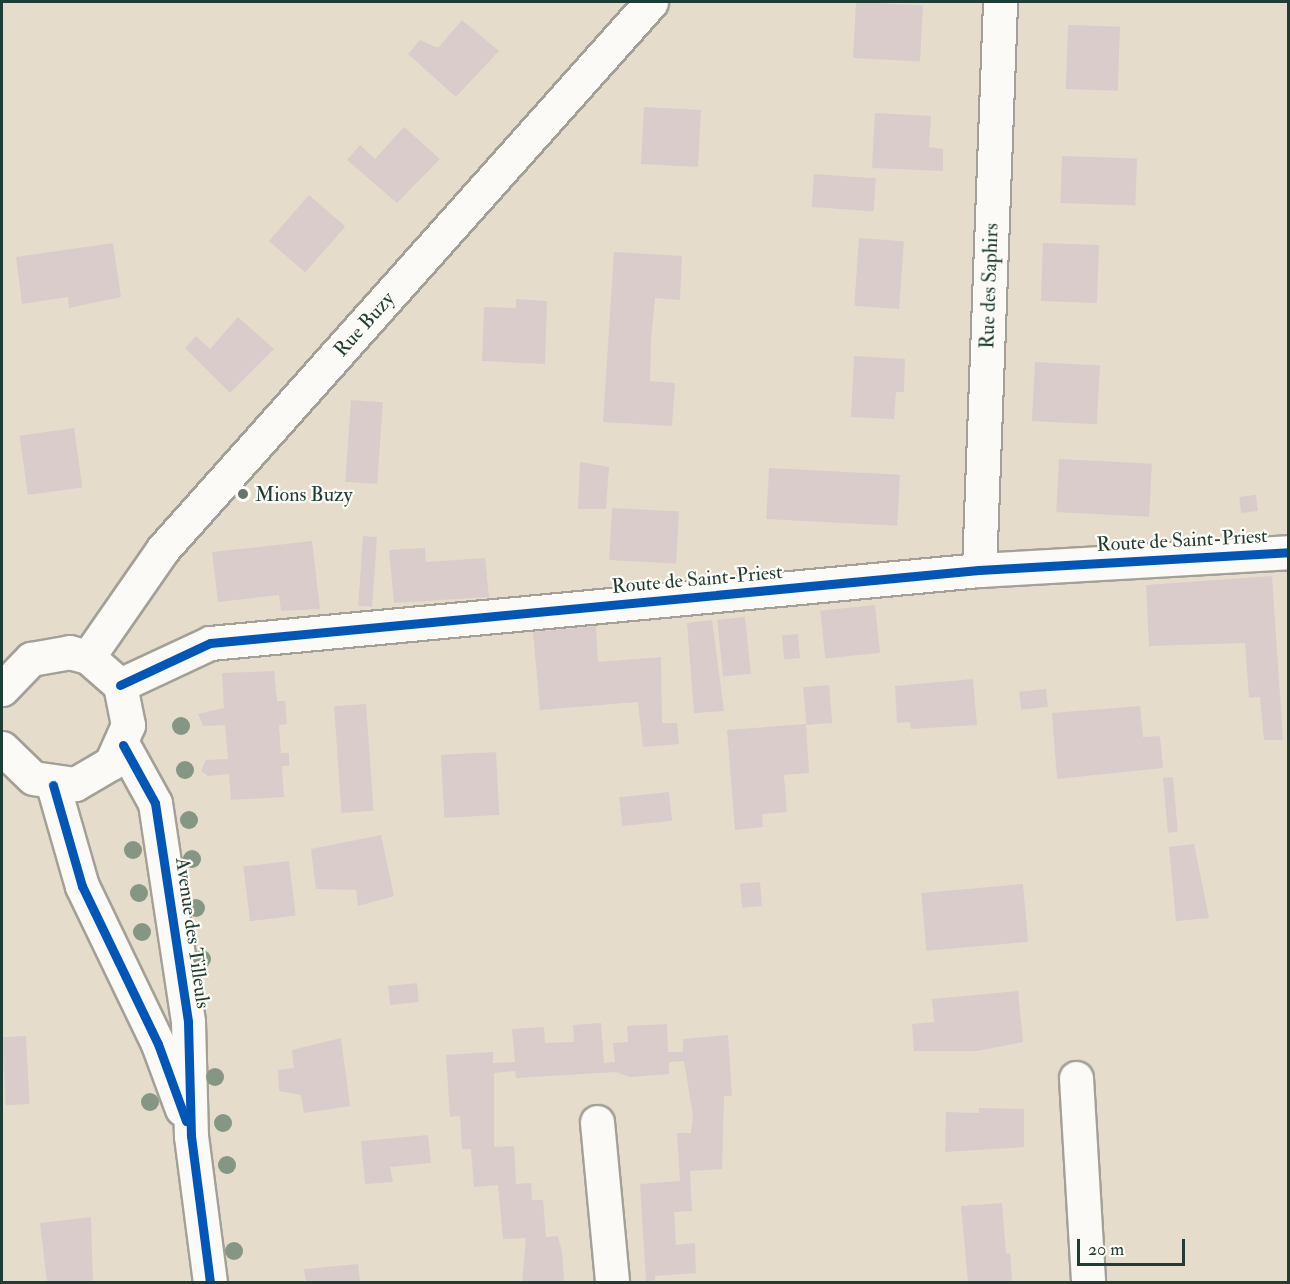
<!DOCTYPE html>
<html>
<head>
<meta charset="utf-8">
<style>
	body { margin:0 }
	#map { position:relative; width:1290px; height:1284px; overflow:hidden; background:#e6dccc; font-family:"IM FELL Double Pica",serif }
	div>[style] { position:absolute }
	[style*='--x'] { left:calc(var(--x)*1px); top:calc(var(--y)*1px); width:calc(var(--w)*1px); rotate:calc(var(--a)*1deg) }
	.building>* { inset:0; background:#dacccb; transform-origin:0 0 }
	.roads { filter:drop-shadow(2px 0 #a3a197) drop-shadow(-2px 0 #a3a197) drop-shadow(0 2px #a3a197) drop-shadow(0 -2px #a3a197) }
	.street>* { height:33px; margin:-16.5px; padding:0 16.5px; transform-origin:16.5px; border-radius:16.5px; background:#fbfaf7 }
	.cycleway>* { height:9px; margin:-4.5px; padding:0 4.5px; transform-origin:4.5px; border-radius:4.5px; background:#0057b8 }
	.trees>* { width:18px; height:18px; margin:-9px; border-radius:50%; background:#859684 }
	.dots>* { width:16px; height:16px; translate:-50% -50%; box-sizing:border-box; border:3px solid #fdfcf7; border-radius:50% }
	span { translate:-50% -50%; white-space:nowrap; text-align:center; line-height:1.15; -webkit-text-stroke:4.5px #fdfcf7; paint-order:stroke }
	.street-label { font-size:20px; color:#1f3d34 }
	.poi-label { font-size:20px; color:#1f3d34 }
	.left { translate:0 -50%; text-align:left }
	.frame { position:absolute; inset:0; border:3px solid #1f3d34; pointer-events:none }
	.scale { position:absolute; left:1077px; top:1239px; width:108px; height:27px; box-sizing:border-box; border:3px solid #1f3d34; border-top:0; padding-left:8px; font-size:18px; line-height:21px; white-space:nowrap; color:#1f3d34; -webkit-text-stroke:4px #fdfcf7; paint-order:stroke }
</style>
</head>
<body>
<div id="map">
	<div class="building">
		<div style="left:856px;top:2px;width:67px;height:56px;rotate:3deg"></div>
		<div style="clip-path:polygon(462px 20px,499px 51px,456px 97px,408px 54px,420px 40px,438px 48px)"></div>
		<div style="left:1068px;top:25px;width:52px;height:64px;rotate:2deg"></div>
		<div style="left:644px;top:107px;width:57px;height:57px;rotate:3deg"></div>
		<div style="clip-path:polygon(875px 113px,931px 116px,929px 147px,943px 149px,943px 171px,872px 168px)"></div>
		<div style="clip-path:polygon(404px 127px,440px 159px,397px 203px,347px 160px,360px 145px,375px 159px)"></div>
		<div style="left:1062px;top:156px;width:75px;height:47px;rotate:2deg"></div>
		<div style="left:814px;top:174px;width:62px;height:33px;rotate:4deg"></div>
		<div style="left:309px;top:195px;width:48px;height:61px;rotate:41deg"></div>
		<div style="left:859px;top:238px;width:45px;height:68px;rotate:4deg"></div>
		<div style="clip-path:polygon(113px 243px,121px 297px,69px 308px,68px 297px,22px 304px,16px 257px)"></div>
		<div style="left:1043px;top:243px;width:56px;height:58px;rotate:2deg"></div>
		<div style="clip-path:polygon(614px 252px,682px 256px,680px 300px,655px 298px,651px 340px,650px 381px,675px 383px,672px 426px,603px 422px)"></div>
		<div style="clip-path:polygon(516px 299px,547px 301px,545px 364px,482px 361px,484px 307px,516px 308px)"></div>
		<div style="clip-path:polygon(238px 317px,274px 349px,230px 393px,185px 348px,196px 336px,210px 349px)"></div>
		<div style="clip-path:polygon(854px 356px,905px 359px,904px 392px,896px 392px,894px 419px,851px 417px)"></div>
		<div style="left:1035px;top:362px;width:65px;height:59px;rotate:3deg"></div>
		<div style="left:351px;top:400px;width:32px;height:82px;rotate:4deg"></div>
		<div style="left:74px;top:428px;width:60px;height:55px;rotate:82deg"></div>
		<div style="left:1059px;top:459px;width:93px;height:53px;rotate:3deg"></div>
		<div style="clip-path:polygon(580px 462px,609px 467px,606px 509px,578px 509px)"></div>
		<div style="left:769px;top:468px;width:131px;height:51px;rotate:3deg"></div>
		<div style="left:1256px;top:495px;width:16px;height:17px;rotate:83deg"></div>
		<div style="left:612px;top:508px;width:67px;height:52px;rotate:3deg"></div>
		<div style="left:363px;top:536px;width:14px;height:70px;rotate:4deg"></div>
		<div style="clip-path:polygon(312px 541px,320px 609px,281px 611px,279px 595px,218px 602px,212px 552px)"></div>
		<div style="clip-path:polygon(425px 548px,426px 562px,485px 558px,489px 597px,394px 603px,389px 550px)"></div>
		<div style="clip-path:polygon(1272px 576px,1283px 740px,1264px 740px,1260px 697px,1249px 698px,1245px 643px,1149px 646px,1146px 585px)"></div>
		<div style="left:875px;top:605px;width:48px;height:55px;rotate:84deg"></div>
		<div style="left:745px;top:617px;width:57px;height:28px;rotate:84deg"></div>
		<div style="clip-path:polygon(712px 620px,724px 711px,694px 713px,687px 623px)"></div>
		<div style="clip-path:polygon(596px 626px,598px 662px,661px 657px,662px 723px,677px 723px,679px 744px,643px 747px,638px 702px,540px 710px,533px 632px)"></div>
		<div style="left:798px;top:634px;width:24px;height:16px;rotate:85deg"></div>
		<div style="clip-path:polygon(274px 671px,277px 701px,285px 701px,287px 724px,279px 725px,281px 753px,289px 753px,289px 766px,282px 766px,284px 797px,231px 800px,229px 774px,208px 776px,201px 771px,206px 760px,228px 759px,225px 725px,203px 726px,198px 714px,224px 708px,222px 673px)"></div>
		<div style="clip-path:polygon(973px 679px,977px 725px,911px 729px,910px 722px,897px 723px,895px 686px)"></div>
		<div style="left:829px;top:685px;width:38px;height:26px;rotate:85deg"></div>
		<div style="left:1046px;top:689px;width:18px;height:27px;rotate:84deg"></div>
		<div style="left:366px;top:704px;width:107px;height:32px;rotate:86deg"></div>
		<div style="clip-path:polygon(1140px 706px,1143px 737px,1160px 736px,1163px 768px,1057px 779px,1052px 713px)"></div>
		<div style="clip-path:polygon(806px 724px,809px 773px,784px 775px,787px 812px,762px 814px,763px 827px,735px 830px,727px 730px)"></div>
		<div style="left:496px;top:752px;width:63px;height:55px;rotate:87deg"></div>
		<div style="left:1173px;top:777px;width:55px;height:10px;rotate:85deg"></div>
		<div style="left:669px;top:792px;width:29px;height:50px;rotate:84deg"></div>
		<div style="clip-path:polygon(381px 835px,394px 896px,358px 906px,356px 890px,316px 889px,311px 849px)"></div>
		<div style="clip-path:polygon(1194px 844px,1209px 918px,1176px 921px,1169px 847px)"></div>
		<div style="left:289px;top:861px;width:55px;height:46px;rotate:83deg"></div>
		<div style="left:760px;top:882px;width:24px;height:20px;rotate:85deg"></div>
		<div style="left:1023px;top:884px;width:58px;height:102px;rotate:85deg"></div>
		<div style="left:417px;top:983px;width:19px;height:29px;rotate:84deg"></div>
		<div style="clip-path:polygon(1018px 991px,1023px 1042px,977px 1051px,914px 1051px,912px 1024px,934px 1022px,932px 999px)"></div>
		<div style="clip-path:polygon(601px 1023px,604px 1063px,615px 1062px,613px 1043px,628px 1042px,627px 1026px,667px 1024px,668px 1052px,683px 1052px,683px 1039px,728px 1035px,732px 1096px,724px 1096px,722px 1169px,690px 1171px,692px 1211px,674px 1212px,676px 1245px,695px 1243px,696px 1273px,655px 1276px,655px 1282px,646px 1282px,640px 1184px,680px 1181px,677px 1133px,691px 1133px,693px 1116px,684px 1061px,669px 1062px,669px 1074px,630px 1077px,615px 1072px,516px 1078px,515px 1071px,494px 1073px,494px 1147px,514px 1146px,516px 1184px,531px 1183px,532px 1200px,543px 1200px,546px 1237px,558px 1236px,562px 1252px,564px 1282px,522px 1282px,526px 1238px,503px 1239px,498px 1185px,474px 1187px,471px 1149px,462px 1149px,460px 1116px,450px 1117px,446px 1055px,493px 1052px,493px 1063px,515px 1062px,512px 1029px,544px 1027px,545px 1043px,574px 1042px,573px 1025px)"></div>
		<div style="left:26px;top:1036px;width:68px;height:24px;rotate:87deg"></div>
		<div style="clip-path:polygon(341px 1038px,350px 1106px,304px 1113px,301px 1095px,279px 1091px,278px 1070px,294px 1068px,292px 1050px)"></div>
		<div style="clip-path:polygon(979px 1108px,1024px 1109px,1024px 1147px,945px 1152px,946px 1112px,979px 1113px)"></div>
		<div style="clip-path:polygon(428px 1135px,431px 1163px,390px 1167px,393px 1182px,365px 1184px,361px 1141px)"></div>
		<div style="clip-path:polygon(1002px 1203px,1006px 1254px,1010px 1253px,1012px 1281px,1019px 1282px,968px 1282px,961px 1206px)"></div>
		<div style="clip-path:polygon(91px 1217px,93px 1282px,47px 1282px,40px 1223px)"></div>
		<div style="clip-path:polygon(358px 1264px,360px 1282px,306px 1282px,304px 1269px)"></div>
	</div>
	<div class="roads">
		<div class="street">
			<div style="--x:979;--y:570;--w:568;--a:-87.88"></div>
			<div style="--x:88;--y:657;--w:131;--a:-55.2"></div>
			<div style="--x:163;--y:549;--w:733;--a:-48.26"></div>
			<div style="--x:120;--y:685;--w:99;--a:-25"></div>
			<div style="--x:210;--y:643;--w:772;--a:-5.42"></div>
			<div style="--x:979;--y:570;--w:310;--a:-3.3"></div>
			<div style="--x:2;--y:689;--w:42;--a:-46"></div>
			<div style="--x:31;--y:659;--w:39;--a:-10"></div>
			<div style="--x:69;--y:652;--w:20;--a:15"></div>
			<div style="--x:88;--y:657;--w:43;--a:41.2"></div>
			<div style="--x:120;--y:685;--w:41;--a:78.7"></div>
			<div style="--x:128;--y:725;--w:42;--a:114.1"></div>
			<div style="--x:111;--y:763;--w:42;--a:149.7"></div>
			<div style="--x:75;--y:784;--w:42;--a:-171.9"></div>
			<div style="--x:33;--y:778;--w:43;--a:-135.9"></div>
			<div style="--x:123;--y:745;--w:66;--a:61.1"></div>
			<div style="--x:155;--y:803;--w:221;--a:81.4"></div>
			<div style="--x:188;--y:1022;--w:114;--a:88.5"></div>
			<div style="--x:191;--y:1136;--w:147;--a:82.6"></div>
			<div style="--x:53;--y:785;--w:105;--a:74"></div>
			<div style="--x:82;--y:886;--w:175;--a:64.3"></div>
			<div style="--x:158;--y:1044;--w:69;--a:69.7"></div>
			<div style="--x:1076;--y:1078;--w:204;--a:86.6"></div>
			<div style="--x:597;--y:1122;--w:161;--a:84.6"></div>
		</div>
	</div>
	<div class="cycleway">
		<div style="--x:120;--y:685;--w:99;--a:-25"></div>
		<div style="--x:210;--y:643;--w:772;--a:-5.42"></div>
		<div style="--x:979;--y:570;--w:310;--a:-3.3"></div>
		<div style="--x:123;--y:745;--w:66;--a:61.1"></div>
		<div style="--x:155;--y:803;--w:221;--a:81.4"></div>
		<div style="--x:188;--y:1022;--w:114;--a:88.5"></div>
		<div style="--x:191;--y:1136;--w:147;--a:82.6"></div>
		<div style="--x:53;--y:785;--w:105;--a:74"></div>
		<div style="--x:82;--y:886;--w:175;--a:64.3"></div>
		<div style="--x:158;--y:1044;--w:82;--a:70"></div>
	</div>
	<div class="trees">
		<div style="left:181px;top:726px"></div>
		<div style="left:185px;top:770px"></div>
		<div style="left:189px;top:820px"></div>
		<div style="left:133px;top:850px"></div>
		<div style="left:192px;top:859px"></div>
		<div style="left:139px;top:893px"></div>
		<div style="left:196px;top:908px"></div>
		<div style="left:142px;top:932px"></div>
		<div style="left:202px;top:959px"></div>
		<div style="left:215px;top:1077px"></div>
		<div style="left:150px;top:1102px"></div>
		<div style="left:223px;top:1123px"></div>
		<div style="left:227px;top:1165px"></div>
		<div style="left:234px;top:1251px"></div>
	</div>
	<div class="dots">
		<div style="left:243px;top:494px;background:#657569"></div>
	</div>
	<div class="street-label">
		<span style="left:989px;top:286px;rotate:-88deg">Rue des Saphirs</span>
		<span style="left:364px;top:324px;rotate:-48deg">Rue Buzy</span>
		<span style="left:1182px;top:540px;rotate:-3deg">Route de Saint-Priest</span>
		<span style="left:697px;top:579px;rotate:-5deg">Route de Saint-Priest</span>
		<span style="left:193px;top:933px;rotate:82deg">Avenue des Tilleuls</span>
	</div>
	<div class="poi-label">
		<span class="left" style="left:255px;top:494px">Mions Buzy</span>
	</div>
	<div class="frame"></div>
	<div class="scale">20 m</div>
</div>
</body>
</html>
